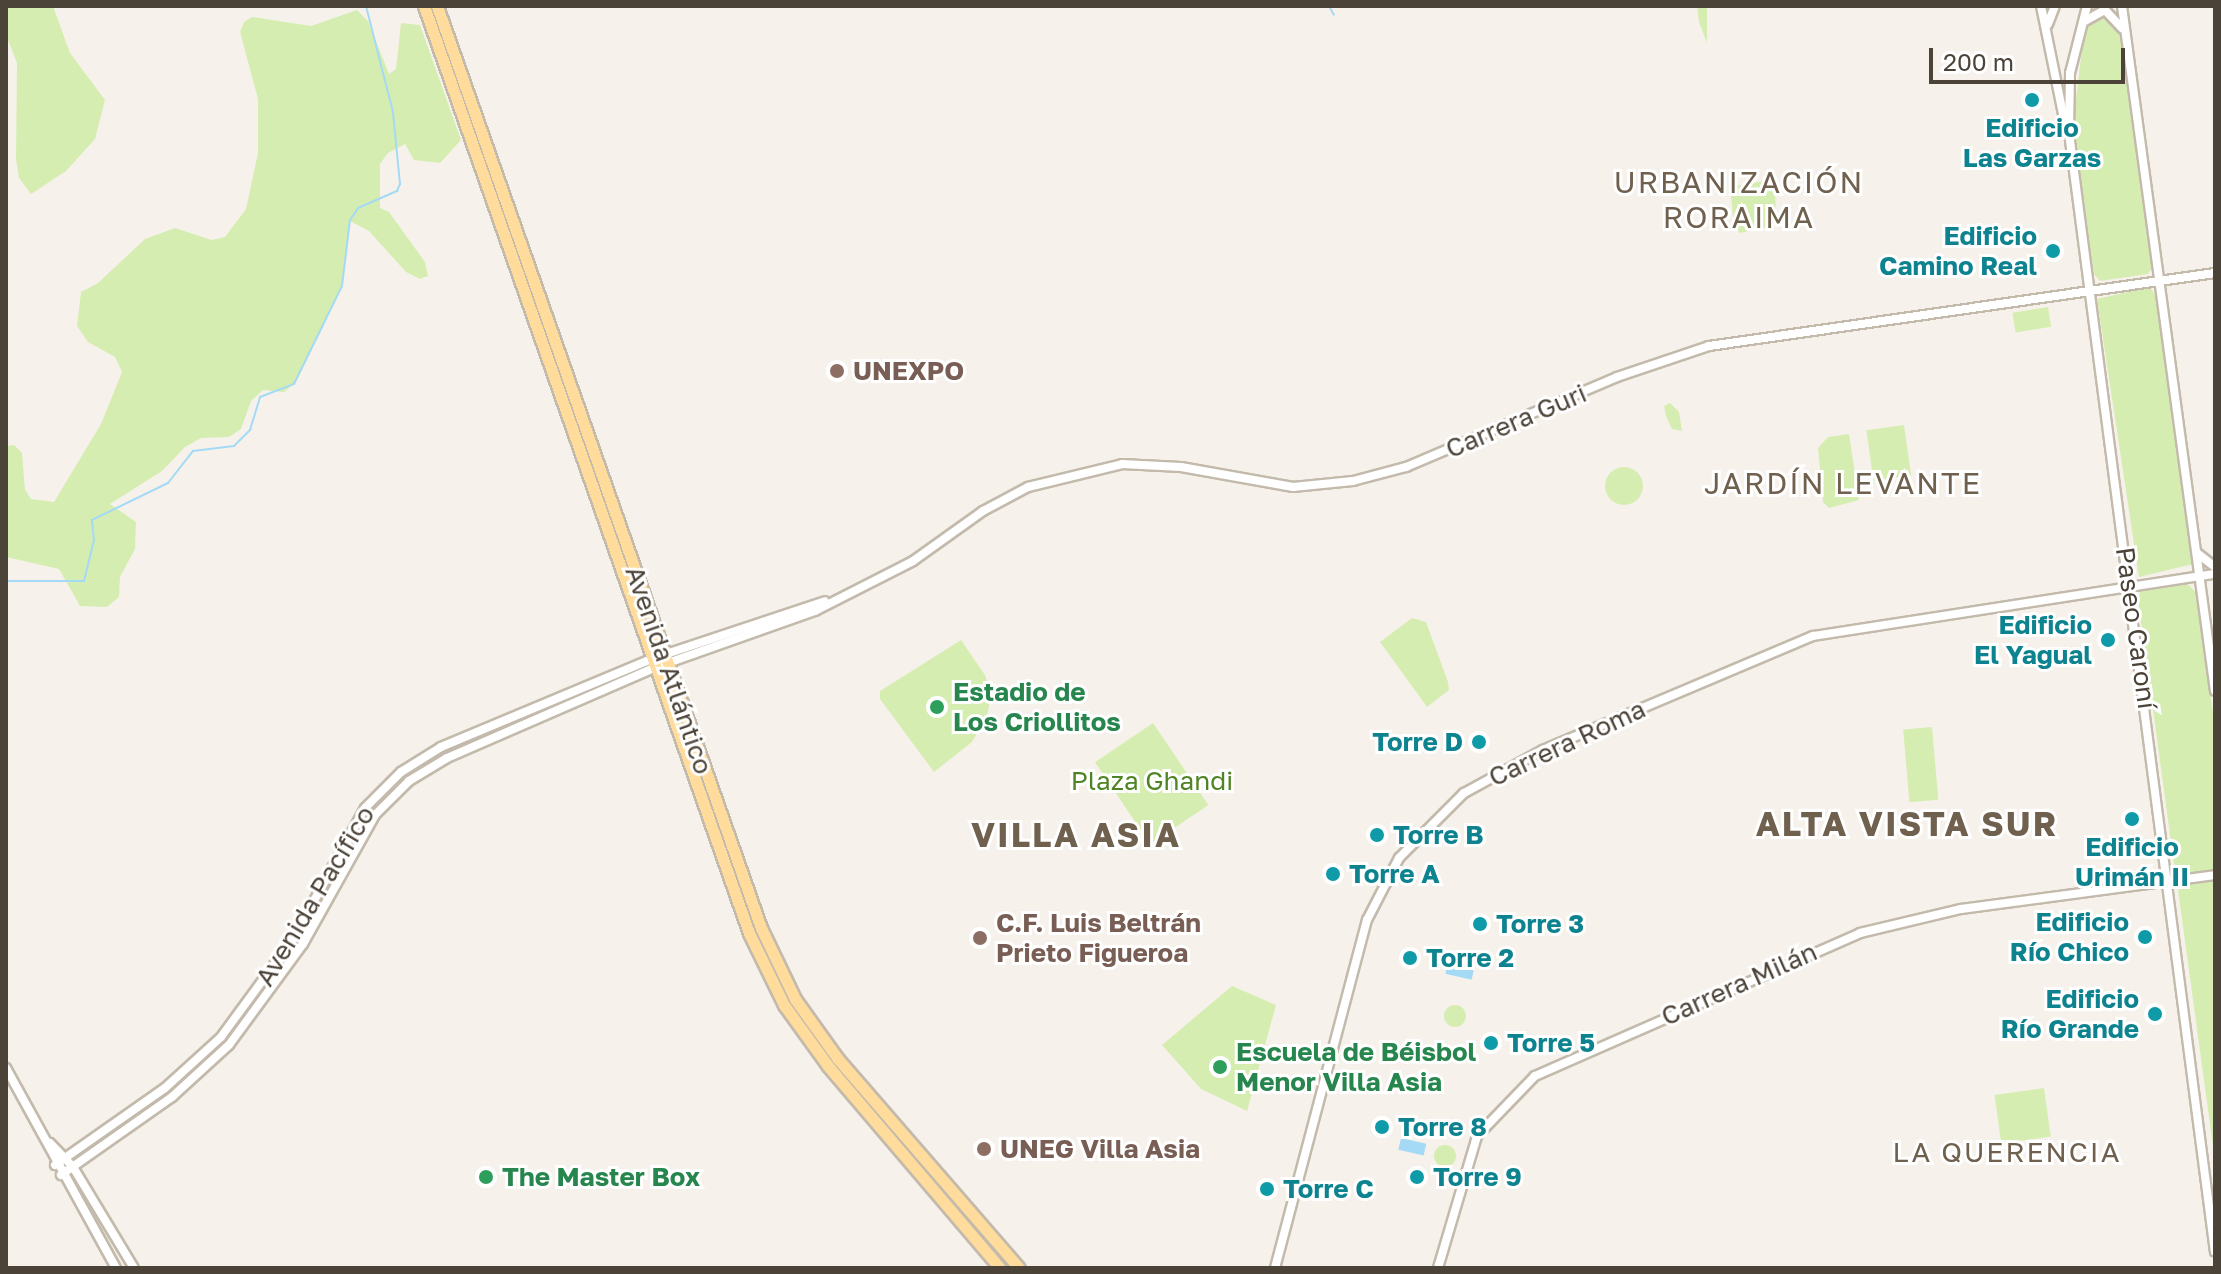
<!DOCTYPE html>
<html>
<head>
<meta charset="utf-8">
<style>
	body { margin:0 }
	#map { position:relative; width:2221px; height:1274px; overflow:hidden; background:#f6f2eb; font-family:"Golos Text",sans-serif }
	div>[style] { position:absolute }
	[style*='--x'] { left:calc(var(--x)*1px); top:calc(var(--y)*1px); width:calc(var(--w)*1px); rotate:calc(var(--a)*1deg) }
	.green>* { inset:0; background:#d6edb1; transform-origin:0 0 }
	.round { border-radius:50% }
	.water>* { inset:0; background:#a4daf6; transform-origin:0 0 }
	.stream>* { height:2px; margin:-1px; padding:0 1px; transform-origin:1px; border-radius:1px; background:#a4daf6 }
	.roads { filter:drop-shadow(2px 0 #c3baac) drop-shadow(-2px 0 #c3baac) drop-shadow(0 2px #c3baac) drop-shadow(0 -2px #c3baac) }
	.minor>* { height:8px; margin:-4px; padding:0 4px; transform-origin:4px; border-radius:4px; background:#fff }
	.major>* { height:11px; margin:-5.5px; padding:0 5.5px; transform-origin:5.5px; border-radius:5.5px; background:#ffdc9c }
	.dots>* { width:22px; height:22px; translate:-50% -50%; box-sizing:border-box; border:4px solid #fff; border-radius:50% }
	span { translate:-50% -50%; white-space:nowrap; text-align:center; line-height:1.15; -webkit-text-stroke:6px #fff; paint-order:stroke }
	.culture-label { font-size:26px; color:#0d838f; font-weight:700 }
	.right { translate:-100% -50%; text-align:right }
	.left { translate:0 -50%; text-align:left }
	.education-label { font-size:26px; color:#785e54; font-weight:700 }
	.street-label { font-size:26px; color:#4c4338 }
	.leisure-label { font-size:26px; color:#27864d; font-weight:700 }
	.park-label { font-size:26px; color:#4f8425 }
	.neighbourhood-label { font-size:28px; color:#70604e; letter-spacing:2px }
	.quarter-label { font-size:30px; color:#70604e; letter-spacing:2px }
	.district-label { font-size:34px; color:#70604e; font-weight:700; letter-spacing:2px }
	.frame { position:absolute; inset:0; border:8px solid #4c4338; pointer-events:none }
	.scale { position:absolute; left:1929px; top:48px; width:196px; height:36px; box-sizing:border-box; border:4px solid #4c4338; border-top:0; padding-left:10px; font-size:24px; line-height:28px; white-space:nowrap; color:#4c4338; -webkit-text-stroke:6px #fff; paint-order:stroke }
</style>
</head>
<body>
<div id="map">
	<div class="green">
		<div style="clip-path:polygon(6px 6px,53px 6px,70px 53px,105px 100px,95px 139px,66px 171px,31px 194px,19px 178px,16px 159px,17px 63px,6px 35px)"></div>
		<div style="clip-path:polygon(1697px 6px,1707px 6px,1707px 43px,1699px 22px)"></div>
		<div style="clip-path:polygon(357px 10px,368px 21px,389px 74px,396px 69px,401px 23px,420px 25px,461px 140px,440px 163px,414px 160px,405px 144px,388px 153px,380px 164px,380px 208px,389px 212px,425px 262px,428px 276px,420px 279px,406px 272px,369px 231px,350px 221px,342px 286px,294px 384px,284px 392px,263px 390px,251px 401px,241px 429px,229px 437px,201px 438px,185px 447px,162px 471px,110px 504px,136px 522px,135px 549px,120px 577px,119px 597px,107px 607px,80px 606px,59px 569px,6px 557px,6px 446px,14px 445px,22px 453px,25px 490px,31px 499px,54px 502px,101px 424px,122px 372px,115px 357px,88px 342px,77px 326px,81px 292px,98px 283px,145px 239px,175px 228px,212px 240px,225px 237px,246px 209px,258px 153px,258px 99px,240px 32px,244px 22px,252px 17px,311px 26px)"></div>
		<div style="clip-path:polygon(2102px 13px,2120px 25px,2152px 268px,2148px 274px,2100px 281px,2094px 274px,2073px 122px,2083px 42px,2091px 19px)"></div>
		<div style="clip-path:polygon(1775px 179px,1776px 225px,1740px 233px,1734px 226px,1730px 187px)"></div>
		<div style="clip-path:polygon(2150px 287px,2156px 296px,2193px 564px,2139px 577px,2097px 299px)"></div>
		<div style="left:2048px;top:307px;width:20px;height:36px;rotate:81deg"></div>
		<div style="clip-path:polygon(1670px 403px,1679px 412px,1682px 431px,1672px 429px,1666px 416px,1664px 406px)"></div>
		<div style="left:1904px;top:425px;width:51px;height:38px;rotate:82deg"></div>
		<div style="clip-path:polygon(1849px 434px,1859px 500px,1829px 508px,1823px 502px,1818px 448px,1828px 437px)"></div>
		<div class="round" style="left:1605px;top:467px;width:38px;height:38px"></div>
		<div style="clip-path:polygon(2184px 581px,2196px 592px,2215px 727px,2215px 869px,2188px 873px,2174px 864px,2138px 600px,2141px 589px)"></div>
		<div style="clip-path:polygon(1412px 618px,1426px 622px,1448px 682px,1449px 690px,1427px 707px,1380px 642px)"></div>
		<div style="clip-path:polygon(961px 640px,985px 675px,991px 696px,987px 716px,972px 742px,934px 772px,880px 699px,880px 691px)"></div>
		<div style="left:1153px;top:723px;width:99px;height:70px;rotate:56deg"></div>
		<div style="left:1932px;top:727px;width:73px;height:29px;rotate:85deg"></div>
		<div style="clip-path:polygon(2215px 879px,2215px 1161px,2178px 890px,2185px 883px)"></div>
		<div style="clip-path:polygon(1232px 986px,1276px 1005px,1247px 1111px,1201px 1089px,1162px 1045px)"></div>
		<div class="round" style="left:1444px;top:1005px;width:22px;height:22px"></div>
		<div style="left:2044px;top:1088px;width:49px;height:50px;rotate:82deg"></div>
		<div class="round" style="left:1434px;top:1145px;width:22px;height:22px"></div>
	</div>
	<div class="water">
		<div style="left:1448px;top:962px;width:27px;height:12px;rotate:13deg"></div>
		<div style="left:1401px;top:1138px;width:26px;height:12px;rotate:13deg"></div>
	</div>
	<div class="stream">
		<div style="--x:1329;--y:6;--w:10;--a:61"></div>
		<div style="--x:6;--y:581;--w:78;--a:0"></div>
		<div style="--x:84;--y:581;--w:42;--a:-76.3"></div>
		<div style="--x:94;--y:540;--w:20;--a:-96"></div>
		<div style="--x:92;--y:520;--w:85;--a:-26"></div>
		<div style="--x:168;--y:483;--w:41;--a:-52"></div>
		<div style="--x:193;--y:451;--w:41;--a:-7"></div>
		<div style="--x:234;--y:446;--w:23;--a:-45"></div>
		<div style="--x:250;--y:430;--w:34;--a:-73"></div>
		<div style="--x:260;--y:397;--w:36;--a:-21"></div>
		<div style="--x:294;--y:384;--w:109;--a:-63.9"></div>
		<div style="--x:342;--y:286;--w:66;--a:-83.1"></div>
		<div style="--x:350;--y:220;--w:14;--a:-56"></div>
		<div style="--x:358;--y:208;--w:43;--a:-23.6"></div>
		<div style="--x:397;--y:191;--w:8;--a:-67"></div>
		<div style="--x:400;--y:184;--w:72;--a:-95.6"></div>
		<div style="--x:393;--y:112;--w:109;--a:-104.3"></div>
	</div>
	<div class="roads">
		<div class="minor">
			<div style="--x:2041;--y:6;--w:115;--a:78.5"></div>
			<div style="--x:2087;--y:6;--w:69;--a:104.2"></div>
			<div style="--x:2070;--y:73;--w:60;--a:91"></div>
			<div style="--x:2069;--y:133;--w:1128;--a:82.57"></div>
			<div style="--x:2122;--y:6;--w:691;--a:82.27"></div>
			<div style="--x:2085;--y:21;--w:23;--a:-29"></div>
			<div style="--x:2105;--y:10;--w:25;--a:47"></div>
			<div style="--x:2048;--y:24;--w:19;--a:-69"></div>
			<div style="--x:2197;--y:553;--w:23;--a:38"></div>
			<div style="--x:6;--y:1068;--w:228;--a:61.2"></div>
			<div style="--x:50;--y:1143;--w:33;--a:46"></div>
			<div style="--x:73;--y:1167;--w:118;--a:58.9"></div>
			<div style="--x:55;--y:1165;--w:134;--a:-35"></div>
			<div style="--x:165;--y:1088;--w:76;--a:-42.3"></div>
			<div style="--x:221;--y:1037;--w:122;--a:-53.7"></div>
			<div style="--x:293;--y:939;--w:149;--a:-61.2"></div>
			<div style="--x:365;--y:808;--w:51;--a:-45"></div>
			<div style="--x:401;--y:772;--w:47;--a:-32"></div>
			<div style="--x:441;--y:747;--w:228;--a:-22.7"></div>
			<div style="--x:651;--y:659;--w:183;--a:-18.4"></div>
			<div style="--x:61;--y:1175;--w:136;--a:-35.1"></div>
			<div style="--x:172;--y:1097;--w:77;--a:-42.4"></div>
			<div style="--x:229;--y:1045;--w:125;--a:-53.8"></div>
			<div style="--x:303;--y:944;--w:148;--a:-60.8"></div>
			<div style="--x:375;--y:815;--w:48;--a:-45"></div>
			<div style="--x:409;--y:781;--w:44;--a:-31.2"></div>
			<div style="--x:447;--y:758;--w:226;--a:-23.5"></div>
			<div style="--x:654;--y:668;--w:171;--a:-19.5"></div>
			<div style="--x:815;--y:611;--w:110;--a:-27"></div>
			<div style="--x:913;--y:561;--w:86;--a:-35.5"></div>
			<div style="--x:983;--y:511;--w:51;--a:-28.1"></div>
			<div style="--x:1028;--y:487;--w:97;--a:-13.7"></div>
			<div style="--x:1122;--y:464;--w:59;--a:2.9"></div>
			<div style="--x:1181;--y:467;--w:114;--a:10.1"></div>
			<div style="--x:1293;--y:487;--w:60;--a:-5.7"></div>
			<div style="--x:1353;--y:481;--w:55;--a:-14.8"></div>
			<div style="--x:1406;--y:467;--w:229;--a:-23.1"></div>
			<div style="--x:1617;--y:377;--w:97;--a:-18.6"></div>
			<div style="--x:1709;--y:346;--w:511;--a:-8.21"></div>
			<div style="--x:1275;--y:1268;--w:360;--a:-75.2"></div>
			<div style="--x:1367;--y:920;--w:70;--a:-62.7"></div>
			<div style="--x:1399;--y:858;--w:92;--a:-45"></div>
			<div style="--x:1464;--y:793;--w:90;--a:-28.6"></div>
			<div style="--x:1543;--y:750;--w:293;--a:-22.9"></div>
			<div style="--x:1813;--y:636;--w:407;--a:-8.8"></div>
			<div style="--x:1438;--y:1268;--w:138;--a:-73.5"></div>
			<div style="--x:1477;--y:1136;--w:83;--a:-46"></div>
			<div style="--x:1535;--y:1076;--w:355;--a:-23.7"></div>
			<div style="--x:1860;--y:933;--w:104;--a:-13.4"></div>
			<div style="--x:1961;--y:909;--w:256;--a:-7.6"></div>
		</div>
		<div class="major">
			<div style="--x:424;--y:6;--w:982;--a:70.68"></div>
			<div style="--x:749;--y:933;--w:80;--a:64.1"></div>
			<div style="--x:784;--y:1005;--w:75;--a:54.2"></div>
			<div style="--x:828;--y:1066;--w:265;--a:49.6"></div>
			<div style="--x:437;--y:6;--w:977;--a:70.64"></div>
			<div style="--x:761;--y:928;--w:79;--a:64.4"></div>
			<div style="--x:795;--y:999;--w:74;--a:54.4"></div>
			<div style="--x:838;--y:1059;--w:276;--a:49.1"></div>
		</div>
	</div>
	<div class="dots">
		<div style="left:2032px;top:100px;background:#0f9aa8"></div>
		<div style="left:2053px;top:251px;background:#0f9aa8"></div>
		<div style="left:837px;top:371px;background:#8d6e63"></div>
		<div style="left:2108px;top:640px;background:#0f9aa8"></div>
		<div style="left:937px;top:707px;background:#2e9e5b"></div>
		<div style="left:1479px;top:742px;background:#0f9aa8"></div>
		<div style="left:2132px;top:819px;background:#0f9aa8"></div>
		<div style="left:1377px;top:835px;background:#0f9aa8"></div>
		<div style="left:1333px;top:874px;background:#0f9aa8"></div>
		<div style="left:1480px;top:924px;background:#0f9aa8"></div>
		<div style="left:2145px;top:937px;background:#0f9aa8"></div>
		<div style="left:980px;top:938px;background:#8d6e63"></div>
		<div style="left:1410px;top:958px;background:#0f9aa8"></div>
		<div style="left:2155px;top:1014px;background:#0f9aa8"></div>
		<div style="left:1491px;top:1043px;background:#0f9aa8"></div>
		<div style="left:1220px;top:1067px;background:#2e9e5b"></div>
		<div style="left:1382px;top:1127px;background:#0f9aa8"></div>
		<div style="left:984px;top:1149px;background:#8d6e63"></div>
		<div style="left:486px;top:1177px;background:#2e9e5b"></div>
		<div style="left:1417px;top:1177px;background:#0f9aa8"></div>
		<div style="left:1267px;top:1189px;background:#0f9aa8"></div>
	</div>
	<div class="culture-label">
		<span style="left:2032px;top:143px">Edificio<br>Las Garzas</span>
		<span class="right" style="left:2037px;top:251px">Edificio<br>Camino Real</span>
		<span class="right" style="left:2092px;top:640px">Edificio<br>El Yagual</span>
		<span class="right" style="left:1463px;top:742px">Torre D</span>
		<span class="left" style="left:1393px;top:835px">Torre B</span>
		<span style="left:2132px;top:862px">Edificio<br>Urimán II</span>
		<span class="left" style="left:1349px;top:874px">Torre A</span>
		<span class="right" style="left:2129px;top:937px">Edificio<br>Río Chico</span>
		<span class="left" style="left:1496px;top:924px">Torre 3</span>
		<span class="left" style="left:1426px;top:958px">Torre 2</span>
		<span class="right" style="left:2139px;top:1014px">Edificio<br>Río Grande</span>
		<span class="left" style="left:1507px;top:1043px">Torre 5</span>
		<span class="left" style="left:1398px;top:1127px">Torre 8</span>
		<span class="left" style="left:1433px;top:1177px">Torre 9</span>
		<span class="left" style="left:1283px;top:1189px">Torre C</span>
	</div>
	<div class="education-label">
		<span class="left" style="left:853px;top:371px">UNEXPO</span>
		<span class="left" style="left:996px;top:938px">C.F. Luis Beltrán<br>Prieto Figueroa</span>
		<span class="left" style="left:1000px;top:1149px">UNEG Villa Asia</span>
	</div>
	<div class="street-label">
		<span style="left:1516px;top:421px;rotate:-23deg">Carrera Guri</span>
		<span style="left:2136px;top:628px;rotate:82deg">Paseo Caroní</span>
		<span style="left:669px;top:670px;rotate:71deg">Avenida Atlántico</span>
		<span style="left:1567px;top:743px;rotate:-25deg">Carrera Roma</span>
		<span style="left:315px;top:896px;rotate:-59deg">Avenida Pacífico</span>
		<span style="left:1739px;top:984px;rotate:-24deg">Carrera Milán</span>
	</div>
	<div class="leisure-label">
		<span class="left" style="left:953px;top:707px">Estadio de<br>Los Criollitos</span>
		<span class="left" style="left:1236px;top:1067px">Escuela de Béisbol<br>Menor Villa Asia</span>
		<span class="left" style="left:502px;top:1177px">The Master Box</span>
	</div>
	<div class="park-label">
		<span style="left:1152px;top:781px">Plaza Ghandi</span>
	</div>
	<div class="neighbourhood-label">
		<span style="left:2007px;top:1152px">LA QUERENCIA</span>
	</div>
	<div class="quarter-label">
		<span style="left:1739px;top:199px">URBANIZACIÓN<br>RORAIMA</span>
		<span style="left:1843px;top:483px">JARDÍN LEVANTE</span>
	</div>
	<div class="district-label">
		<span style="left:1907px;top:824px">ALTA VISTA SUR</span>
		<span style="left:1076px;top:835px">VILLA ASIA</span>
	</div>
	<div class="frame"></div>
	<div class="scale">200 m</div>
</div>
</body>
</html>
